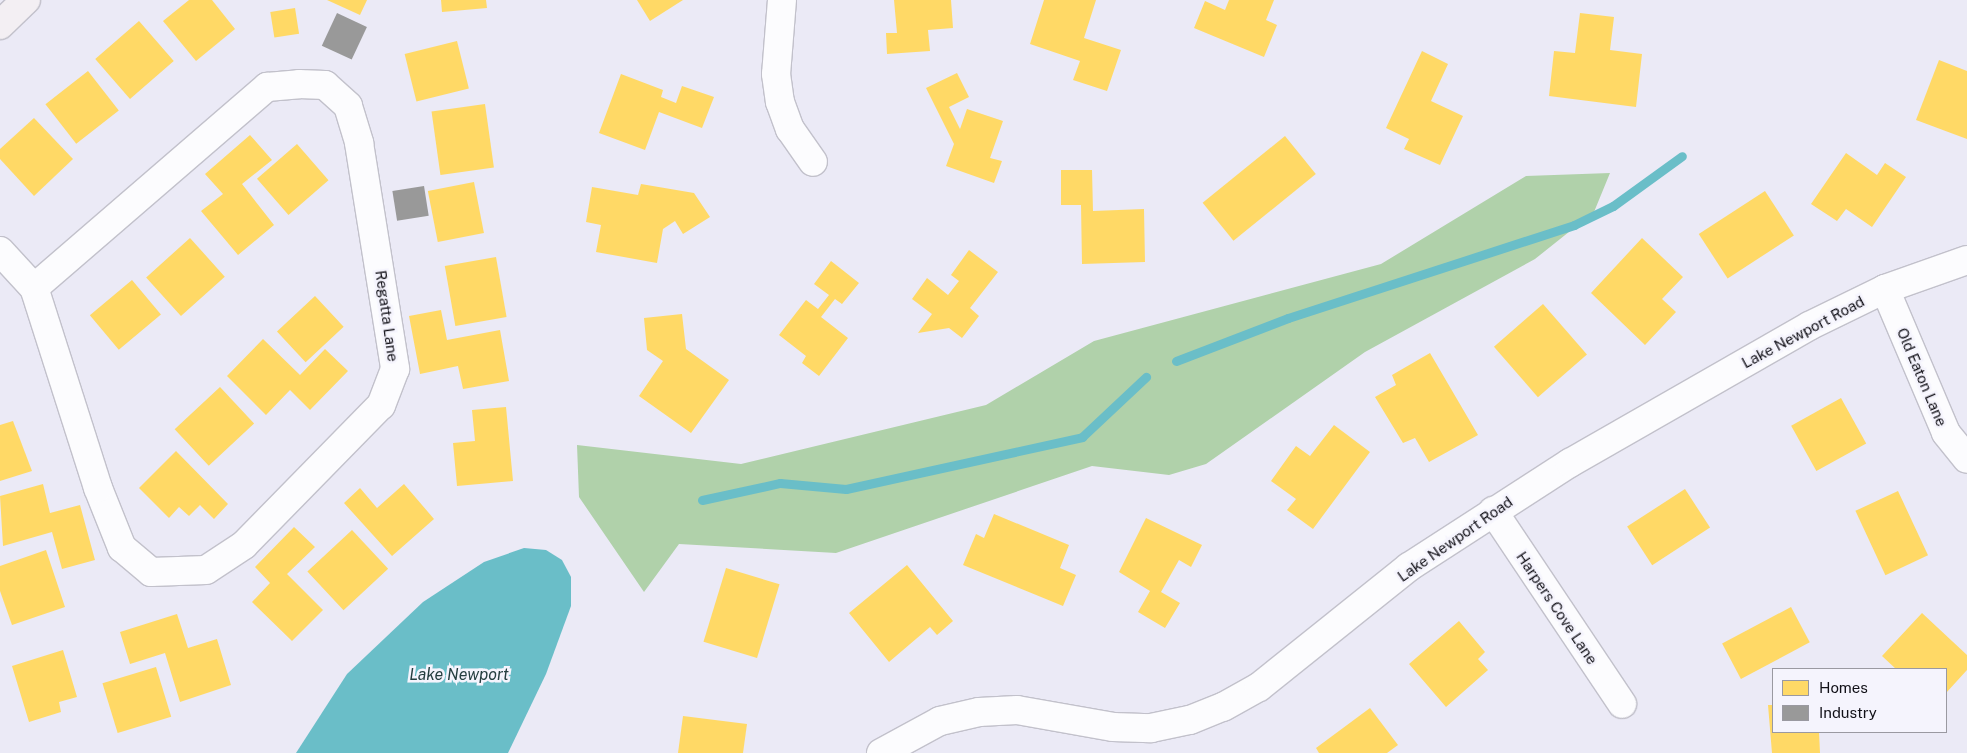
<!DOCTYPE html>
<html>
<head>
<meta charset="utf-8">
<style>
	body { margin:0 }
	#map { position:relative; width:1967px; height:753px; overflow:hidden; background:#ebeaf6; font-family:"Public Sans",sans-serif }
	div>[style] { position:absolute }
	[style*='--x'] { left:calc(var(--x)*1px); top:calc(var(--y)*1px); width:calc(var(--w)*1px); rotate:calc(var(--a)*1deg) }
	.forest>* { inset:0; background:#b0d1aa }
	.water>* { inset:0; background:#6abec8 }
	.homes>* { inset:0; background:#ffd966; transform-origin:0 0 }
	.industry>* { inset:0; background:#999; transform-origin:0 0 }
	.stream>* { height:9px; margin:-4.5px; padding:0 4.5px; transform-origin:4.5px; border-radius:4.5px; background:#6abec8 }
	.roads { filter:drop-shadow(1px 0 #c2c1cb) drop-shadow(-1px 0 #c2c1cb) drop-shadow(0 1px #c2c1cb) drop-shadow(0 -1px #c2c1cb) }
	.street>* { height:28px; margin:-14px; padding:0 14px; transform-origin:14px; border-radius:14px; background:#fcfcfe }
	.secondary>* { height:28px; margin:-14px; padding:0 14px; transform-origin:14px; border-radius:14px; background:#f3eff3 }
	span { translate:-50% -50%; white-space:nowrap; text-align:center; line-height:1.15; -webkit-text-stroke:5px #f5f4fd; paint-order:stroke }
	.street-label { font-size:15px; color:#111017 }
	.water-label { font-size:16px; color:#253e40; font-style:italic }
	.legend { position:absolute; left:1772px; top:668px; width:175px; height:65px; box-sizing:border-box; background:#f5f4fd; border:1px solid #9a99a1; margin:0; padding:6px 9px; list-style:none; font-size:15px; color:#111017 }
	.legend li { display:flex; align-items:center; gap:10px; height:25px }
	.legend b { width:25px; border:1px solid #9a99a1 }
</style>
</head>
<body>
<div id="map">
	<div class="forest">
		<div style="clip-path:polygon(1610px 173px,1594px 212px,1535px 259px,1365px 352px,1206px 464px,1169px 475px,1092px 466px,836px 553px,679px 544px,644px 592px,579px 497px,577px 445px,741px 464px,986px 405px,1094px 341px,1381px 264px,1526px 176px)"></div>
	</div>
	<div class="water">
		<div style="clip-path:polygon(524px 548px,546px 550px,562px 560px,571px 577px,571px 606px,546px 674px,508px 753px,296px 753px,347px 674px,423px 602px,484px 562px)"></div>
	</div>
	<div class="homes">
		<div style="clip-path:polygon(189px 0,212px 0,235px 29px,196px 61px,163px 21px)"></div>
		<div style="clip-path:polygon(327px 0,367px 0,360px 15px)"></div>
		<div style="clip-path:polygon(441px 0,486px 0,487px 8px,442px 12px)"></div>
		<div style="clip-path:polygon(637px 0,683px 0,650px 21px)"></div>
		<div style="clip-path:polygon(894px 0,951px 0,953px 28px,928px 30px,930px 51px,887px 54px,886px 33px,897px 33px)"></div>
		<div style="clip-path:polygon(1044px 0,1096px 0,1084px 38px,1121px 50px,1107px 91px,1073px 80px,1080px 61px,1030px 44px)"></div>
		<div style="clip-path:polygon(1229px 0,1274px 0,1266px 20px,1277px 25px,1264px 57px,1194px 28px,1205px 1px,1225px 10px)"></div>
		<div style="left:295px;top:8px;width:26px;height:25px;rotate:81deg"></div>
		<div style="clip-path:polygon(1580px 13px,1614px 17px,1610px 50px,1642px 54px,1636px 107px,1549px 96px,1554px 51px,1575px 53px)"></div>
		<div style="left:139px;top:21px;width:53px;height:58px;rotate:49deg"></div>
		<div style="left:457px;top:41px;width:49px;height:54px;rotate:76deg"></div>
		<div style="clip-path:polygon(1422px 51px,1448px 64px,1431px 101px,1463px 116px,1440px 165px,1404px 149px,1409px 139px,1386px 128px)"></div>
		<div style="clip-path:polygon(1939px 60px,1967px 71px,1967px 139px,1916px 120px)"></div>
		<div style="left:88px;top:71px;width:50px;height:54px;rotate:52deg"></div>
		<div style="clip-path:polygon(957px 73px,969px 97px,949px 107px,960px 129px,967px 109px,1003px 121px,990px 158px,1002px 161px,994px 183px,946px 166px,954px 144px,926px 88px)"></div>
		<div style="clip-path:polygon(621px 74px,663px 90px,661px 97px,676px 103px,682px 86px,714px 97px,702px 128px,659px 112px,645px 150px,599px 133px)"></div>
		<div style="left:485px;top:104px;width:64px;height:54px;rotate:82deg"></div>
		<div style="clip-path:polygon(34px 118px,73px 159px,34px 196px,0 159px,0 149px)"></div>
		<div style="clip-path:polygon(250px 135px,272px 160px,242px 184px,274px 225px,238px 255px,201px 211px,223px 194px,205px 174px)"></div>
		<div style="left:1285px;top:136px;width:49px;height:106px;rotate:51deg"></div>
		<div style="left:297px;top:144px;width:48px;height:53px;rotate:49deg"></div>
		<div style="clip-path:polygon(1846px 153px,1877px 175px,1885px 163px,1906px 177px,1872px 227px,1846px 209px,1837px 221px,1811px 204px)"></div>
		<div style="clip-path:polygon(1061px 170px,1092px 170px,1093px 211px,1144px 209px,1145px 262px,1082px 264px,1081px 205px,1061px 205px)"></div>
		<div style="left:474px;top:182px;width:52px;height:47px;rotate:79deg"></div>
		<div style="clip-path:polygon(641px 184px,694px 193px,710px 217px,683px 234px,675px 221px,663px 229px,657px 263px,596px 252px,601px 225px,586px 222px,592px 187px,638px 195px)"></div>
		<div style="left:1765px;top:191px;width:53px;height:79px;rotate:57deg"></div>
		<div style="left:190px;top:238px;width:52px;height:59px;rotate:48deg"></div>
		<div style="clip-path:polygon(1642px 238px,1683px 277px,1662px 299px,1676px 312px,1645px 345px,1591px 293px)"></div>
		<div style="clip-path:polygon(969px 250px,998px 272px,970px 308px,979px 316px,962px 338px,949px 328px,918px 333px,932px 314px,912px 299px,927px 278px,948px 295px,959px 281px,951px 275px)"></div>
		<div style="left:496px;top:257px;width:61px;height:52px;rotate:80deg"></div>
		<div style="clip-path:polygon(831px 261px,859px 283px,842px 304px,835px 299px,821px 317px,848px 338px,819px 376px,802px 363px,806px 356px,779px 335px,806px 300px,818px 309px,829px 295px,814px 284px)"></div>
		<div style="left:132px;top:280px;width:45px;height:55px;rotate:50deg"></div>
		<div style="left:315px;top:296px;width:42px;height:52px;rotate:47deg"></div>
		<div style="left:1543px;top:304px;width:67px;height:65px;rotate:49deg"></div>
		<div style="clip-path:polygon(441px 310px,447px 340px,500px 330px,509px 381px,463px 389px,458px 366px,420px 374px,409px 316px)"></div>
		<div style="clip-path:polygon(682px 314px,686px 349px,729px 380px,691px 433px,639px 396px,663px 361px,647px 350px,644px 318px)"></div>
		<div style="clip-path:polygon(263px 339px,300px 375px,325px 349px,348px 371px,310px 410px,290px 390px,266px 415px,227px 376px)"></div>
		<div style="clip-path:polygon(1430px 353px,1478px 435px,1429px 462px,1415px 438px,1403px 443px,1375px 397px,1396px 385px,1392px 375px)"></div>
		<div style="left:220px;top:387px;width:50px;height:62px;rotate:47deg"></div>
		<div style="left:1841px;top:398px;width:52px;height:57px;rotate:61deg"></div>
		<div style="clip-path:polygon(506px 407px,513px 481px,457px 486px,453px 443px,475px 441px,472px 410px)"></div>
		<div style="clip-path:polygon(13px 421px,32px 471px,0 481px,0 425px)"></div>
		<div style="clip-path:polygon(1334px 425px,1370px 452px,1313px 529px,1287px 510px,1296px 499px,1271px 481px,1296px 446px,1310px 456px)"></div>
		<div style="clip-path:polygon(176px 451px,228px 504px,214px 519px,200px 505px,189px 516px,179px 507px,169px 518px,139px 488px)"></div>
		<div style="clip-path:polygon(43px 484px,50px 513px,80px 505px,95px 560px,62px 569px,52px 532px,3px 546px,0 496px)"></div>
		<div style="clip-path:polygon(404px 484px,434px 519px,392px 556px,344px 503px,360px 488px,377px 508px)"></div>
		<div style="left:1685px;top:489px;width:46px;height:69px;rotate:57deg"></div>
		<div style="left:1898px;top:491px;width:71px;height:47px;rotate:65deg"></div>
		<div style="clip-path:polygon(994px 514px,1069px 545px,1060px 568px,1076px 575px,1063px 606px,963px 565px,976px 534px,984px 538px)"></div>
		<div style="clip-path:polygon(1146px 518px,1202px 545px,1191px 567px,1179px 560px,1161px 592px,1180px 603px,1165px 628px,1138px 612px,1150px 591px,1119px 572px)"></div>
		<div style="clip-path:polygon(294px 527px,315px 547px,287px 574px,323px 610px,292px 641px,252px 602px,270px 583px,255px 567px)"></div>
		<div style="left:352px;top:530px;width:53px;height:61px;rotate:47deg"></div>
		<div style="clip-path:polygon(46px 550px,65px 607px,12px 625px,0 591px,0 566px)"></div>
		<div style="clip-path:polygon(907px 565px,953px 621px,937px 635px,930px 627px,889px 662px,849px 613px)"></div>
		<div style="left:726px;top:568px;width:56px;height:77px;rotate:17deg"></div>
		<div style="left:1791px;top:607px;width:40px;height:78px;rotate:62deg"></div>
		<div style="clip-path:polygon(1922px 613px,1967px 655px,1967px 670px,1946px 693px,1946px 669px,1896px 669px,1882px 656px)"></div>
		<div style="clip-path:polygon(177px 614px,188px 648px,217px 639px,231px 685px,180px 702px,165px 653px,130px 664px,120px 632px)"></div>
		<div style="clip-path:polygon(1459px 621px,1485px 652px,1478px 659px,1488px 670px,1446px 707px,1409px 664px)"></div>
		<div style="clip-path:polygon(63px 650px,77px 697px,59px 702px,61px 712px,29px 722px,12px 666px)"></div>
		<div style="left:156px;top:667px;width:52px;height:56px;rotate:73deg"></div>
		<div style="clip-path:polygon(1768px 705px,1773px 705px,1773px 732px,1819px 732px,1820px 753px,1772px 753px)"></div>
		<div style="clip-path:polygon(1370px 708px,1398px 745px,1387px 753px,1319px 753px,1316px 748px)"></div>
		<div style="clip-path:polygon(683px 716px,747px 724px,743px 753px,678px 753px)"></div>
	</div>
	<div class="industry">
		<div style="left:337px;top:13px;width:33px;height:36px;rotate:25deg"></div>
		<div style="left:424px;top:186px;width:30px;height:32px;rotate:81deg"></div>
	</div>
	<div class="stream">
		<div style="--x:1176;--y:361;--w:120;--a:-21"></div>
		<div style="--x:1288;--y:318;--w:301;--a:-18"></div>
		<div style="--x:1574;--y:225;--w:43;--a:-26"></div>
		<div style="--x:1613;--y:206;--w:85;--a:-35.9"></div>
		<div style="--x:702;--y:500;--w:80;--a:-12.3"></div>
		<div style="--x:780;--y:483;--w:66;--a:5.2"></div>
		<div style="--x:846;--y:489;--w:242;--a:-12.4"></div>
		<div style="--x:1082;--y:437;--w:88;--a:-43.2"></div>
	</div>
	<div class="roads">
		<div class="street">
			<div style="--x:782;--y:0;--w:74;--a:94.6"></div>
			<div style="--x:776;--y:74;--w:28;--a:82"></div>
			<div style="--x:780;--y:102;--w:29;--a:70"></div>
			<div style="--x:790;--y:129;--w:40;--a:55.1"></div>
			<div style="--x:299;--y:84;--w:26;--a:2"></div>
			<div style="--x:325;--y:85;--w:31;--a:42"></div>
			<div style="--x:348;--y:106;--w:39;--a:73"></div>
			<div style="--x:359;--y:143;--w:229;--a:80.9"></div>
			<div style="--x:395;--y:369;--w:39;--a:111"></div>
			<div style="--x:381;--y:405;--w:196;--a:134.4"></div>
			<div style="--x:244;--y:545;--w:45;--a:146.7"></div>
			<div style="--x:206;--y:570;--w:55;--a:177.9"></div>
			<div style="--x:151;--y:572;--w:38;--a:-140"></div>
			<div style="--x:122;--y:548;--w:65;--a:-111.8"></div>
			<div style="--x:98;--y:488;--w:210;--a:-107.7"></div>
			<div style="--x:34;--y:288;--w:308;--a:-40.8"></div>
			<div style="--x:267;--y:87;--w:32;--a:-5"></div>
			<div style="--x:0;--y:251;--w:50;--a:47.4"></div>
			<div style="--x:1885;--y:289;--w:156;--a:67"></div>
			<div style="--x:1946;--y:433;--w:33;--a:51"></div>
			<div style="--x:1493;--y:511;--w:232;--a:56.2"></div>
			<div style="--x:881;--y:753;--w:67;--a:-28.5"></div>
			<div style="--x:940;--y:721;--w:40;--a:-13"></div>
			<div style="--x:979;--y:712;--w:38;--a:-3"></div>
			<div style="--x:1017;--y:710;--w:97;--a:10"></div>
			<div style="--x:1113;--y:727;--w:38;--a:2"></div>
			<div style="--x:1151;--y:728;--w:40;--a:-12"></div>
			<div style="--x:1190;--y:720;--w:35;--a:-22"></div>
			<div style="--x:1223;--y:707;--w:41;--a:-29.1"></div>
			<div style="--x:1259;--y:687;--w:192;--a:-38.7"></div>
			<div style="--x:1409;--y:567;--w:192;--a:-32.9"></div>
			<div style="--x:1570;--y:463;--w:275;--a:-29.8"></div>
			<div style="--x:1809;--y:326;--w:85;--a:-26"></div>
			<div style="--x:1885;--y:289;--w:87;--a:-19.5"></div>
		</div>
		<div class="secondary">
			<div style="--x:0;--y:25;--w:36;--a:-44"></div>
		</div>
	</div>
	<div class="street-label">
		<span style="left:387px;top:316px;rotate:82deg">Regatta Lane</span>
		<span style="left:1803px;top:332px;rotate:-28deg">Lake Newport Road</span>
		<span style="left:1922px;top:377px;rotate:67deg">Old Eaton Lane</span>
		<span style="left:1455px;top:539px;rotate:-35deg">Lake Newport Road</span>
		<span style="left:1557px;top:608px;rotate:56deg">Harpers Cove Lane</span>
	</div>
	<div class="water-label">
		<span style="left:459px;top:675px">Lake Newport</span>
	</div>
	<ul class="legend">
	<li><b style="height:14px;background:#ffd966"></b>Homes</li>
	<li><b style="height:14px;background:#999"></b>Industry</li>
	</ul>
</div>
</body>
</html>
